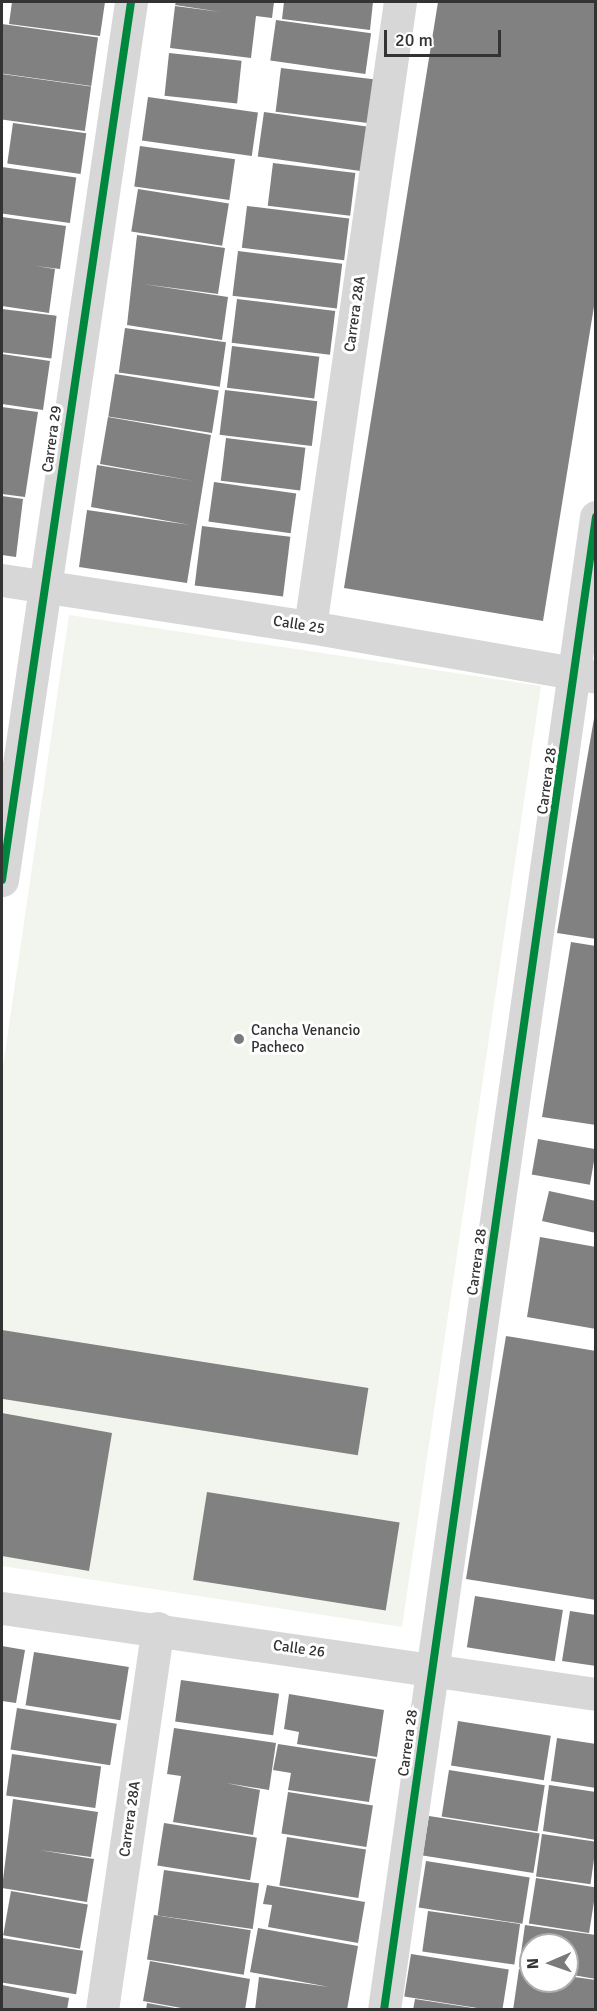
<!DOCTYPE html>
<html>
<head>
<meta charset="utf-8">
<style>
	body { margin:0 }
	#map { position:relative; width:597px; height:2011px; overflow:hidden; background:#fff; font-family:Signika,sans-serif }
	div>[style] { position:absolute }
	[style*='--x'] { left:calc(var(--x)*1px); top:calc(var(--y)*1px); width:calc(var(--w)*1px); rotate:calc(var(--a)*1deg) }
	.green>* { inset:0; background:#f1f5ed }
	.building>* { inset:0; background:#818181; transform-origin:0 0 }
	.minor>* { height:33px; margin:-16.5px; padding:0 16.5px; transform-origin:16.5px; border-radius:16.5px; background:#d7d7d7 }
	.cycleway>* { height:8px; margin:-4px; padding:0 4px; transform-origin:4px; border-radius:4px; background:#00873e }
	.dots>* { width:16px; height:16px; translate:-50% -50%; box-sizing:border-box; border:3px solid #fff; border-radius:50% }
	span { translate:-50% -50%; white-space:nowrap; text-align:center; line-height:1.15; -webkit-text-stroke:6px #fff; paint-order:stroke }
	.street-label { font-size:15px; color:#333 }
	.poi-label { font-size:15px; color:#333 }
	.left { translate:0 -50%; text-align:left }
	.frame { position:absolute; inset:0; border:3px solid #333; pointer-events:none }
	.north { position:absolute; left:519px; top:1933px; width:60px; height:60px; box-sizing:border-box; background:#fff; border:2px solid #adadad; border-radius:50%; rotate:268deg; font-size:16px; font-weight:700; line-height:24px; text-align:center; color:#333 }
	.north::after { content:''; display:block; margin:auto; width:21px; height:27px; background:#7a7a7a; clip-path:polygon(50% 0,100% 100%,50% 72%,0 100%) }
	.scale { position:absolute; left:384px; top:30px; width:117px; height:27px; box-sizing:border-box; border:3px solid #333; border-top:0; padding-left:8px; font-size:18px; line-height:21px; white-space:nowrap; color:#333; -webkit-text-stroke:4px #fff; paint-order:stroke }
</style>
</head>
<body>
<div id="map">
	<div class="green">
		<div style="clip-path:polygon(69px 615px,541px 686px,402px 1627px,2px 1566px,2px 1073px)"></div>
	</div>
	<div class="building">
		<div style="clip-path:polygon(12px 2px,105px 2px,100px 36px,9px 24px)"></div>
		<div style="clip-path:polygon(176px 2px,274px 2px,272px 18px,256px 16px,251px 58px,170px 48px,175px 6px,221px 12px,175px 5px)"></div>
		<div style="clip-path:polygon(284px 2px,373px 2px,370px 30px,282px 19px)"></div>
		<div style="clip-path:polygon(438px 2px,596px 2px,596px 294px,543px 621px,344px 588px)"></div>
		<div style="left:276px;top:20px;width:96px;height:41px;rotate:8deg"></div>
		<div style="left:2px;top:24px;width:97px;height:49px;rotate:8deg"></div>
		<div style="left:169px;top:53px;width:73px;height:43px;rotate:6deg"></div>
		<div style="left:281px;top:68px;width:93px;height:44px;rotate:7deg"></div>
		<div style="left:2px;top:74px;width:90px;height:45px;rotate:8deg"></div>
		<div style="left:148px;top:97px;width:111px;height:44px;rotate:8deg"></div>
		<div style="left:264px;top:112px;width:109px;height:45px;rotate:8deg"></div>
		<div style="left:13px;top:123px;width:74px;height:41px;rotate:8deg"></div>
		<div style="left:140px;top:146px;width:96px;height:41px;rotate:8deg"></div>
		<div style="left:273px;top:163px;width:83px;height:43px;rotate:7deg"></div>
		<div style="left:2px;top:167px;width:75px;height:46px;rotate:8deg"></div>
		<div style="left:138px;top:189px;width:92px;height:43px;rotate:9deg"></div>
		<div style="left:247px;top:206px;width:103px;height:42px;rotate:7deg"></div>
		<div style="clip-path:polygon(2px 217px,66px 226px,60px 269px,35px 266px,55px 269px,49px 313px,2px 306px)"></div>
		<div style="clip-path:polygon(137px 235px,225px 248px,218px 294px,143px 284px,228px 297px,222px 340px,127px 325px)"></div>
		<div style="left:238px;top:251px;width:105px;height:45px;rotate:7deg"></div>
		<div style="left:237px;top:299px;width:99px;height:44px;rotate:7deg"></div>
		<div style="left:2px;top:309px;width:55px;height:43px;rotate:7deg"></div>
		<div style="left:125px;top:328px;width:102px;height:45px;rotate:8deg"></div>
		<div style="left:232px;top:346px;width:88px;height:42px;rotate:7deg"></div>
		<div style="clip-path:polygon(2px 354px,50px 361px,43px 410px,2px 404px)"></div>
		<div style="left:115px;top:374px;width:105px;height:43px;rotate:9deg"></div>
		<div style="left:225px;top:390px;width:93px;height:45px;rotate:7deg"></div>
		<div style="clip-path:polygon(2px 407px,38px 412px,25px 497px,2px 494px)"></div>
		<div style="clip-path:polygon(108px 417px,211px 435px,187px 583px,79px 567px,87px 510px,190px 525px,91px 507px,97px 465px,194px 481px,100px 464px)"></div>
		<div style="left:226px;top:438px;width:80px;height:43px;rotate:7deg"></div>
		<div style="left:214px;top:482px;width:83px;height:40px;rotate:8deg"></div>
		<div style="clip-path:polygon(2px 496px,23px 499px,16px 557px,2px 555px)"></div>
		<div style="left:202px;top:526px;width:89px;height:60px;rotate:7deg"></div>
		<div style="clip-path:polygon(596px 707px,596px 939px,557px 933px)"></div>
		<div style="clip-path:polygon(571px 942px,596px 946px,596px 1125px,542px 1117px)"></div>
		<div style="left:538px;top:1139px;width:59px;height:36px;rotate:10deg"></div>
		<div style="clip-path:polygon(549px 1191px,596px 1201px,596px 1233px,542px 1221px)"></div>
		<div style="clip-path:polygon(540px 1237px,596px 1247px,596px 1329px,527px 1317px)"></div>
		<div style="left:2px;top:1330px;width:371px;height:68px;rotate:9deg"></div>
		<div style="clip-path:polygon(506px 1336px,596px 1351px,596px 1600px,466px 1579px)"></div>
		<div style="clip-path:polygon(2px 1413px,112px 1433px,89px 1571px,2px 1556px)"></div>
		<div style="left:207px;top:1492px;width:195px;height:89px;rotate:9deg"></div>
		<div style="left:475px;top:1596px;width:89px;height:52px;rotate:9deg"></div>
		<div style="clip-path:polygon(570px 1611px,596px 1615px,596px 1666px,562px 1661px)"></div>
		<div style="clip-path:polygon(2px 1646px,25px 1650px,16px 1703px,2px 1701px)"></div>
		<div style="left:34px;top:1652px;width:96px;height:54px;rotate:9deg"></div>
		<div style="left:181px;top:1680px;width:99px;height:42px;rotate:8deg"></div>
		<div style="clip-path:polygon(289px 1694px,384px 1710px,377px 1757px,297px 1744px,299px 1732px,284px 1729px)"></div>
		<div style="left:17px;top:1708px;width:101px;height:42px;rotate:9deg"></div>
		<div style="left:458px;top:1721px;width:94px;height:45px;rotate:9deg"></div>
		<div style="clip-path:polygon(174px 1728px,276px 1743px,269px 1790px,226px 1783px,260px 1790px,253px 1835px,173px 1822px,181px 1776px,167px 1774px)"></div>
		<div style="clip-path:polygon(557px 1738px,596px 1744px,596px 1788px,551px 1781px)"></div>
		<div style="clip-path:polygon(278px 1744px,376px 1759px,369px 1802px,288px 1790px,291px 1773px,273px 1770px)"></div>
		<div style="left:12px;top:1754px;width:90px;height:42px;rotate:8deg"></div>
		<div style="left:449px;top:1770px;width:97px;height:47px;rotate:9deg"></div>
		<div style="clip-path:polygon(549px 1785px,596px 1792px,596px 1840px,543px 1831px)"></div>
		<div style="left:288px;top:1792px;width:86px;height:42px;rotate:9deg"></div>
		<div style="clip-path:polygon(13px 1799px,98px 1812px,91px 1857px,39px 1850px,94px 1859px,87px 1902px,2px 1888px)"></div>
		<div style="left:429px;top:1816px;width:112px;height:40px;rotate:9deg"></div>
		<div style="left:164px;top:1823px;width:94px;height:43px;rotate:9deg"></div>
		<div style="left:542px;top:1834px;width:55px;height:43px;rotate:8deg"></div>
		<div style="left:287px;top:1837px;width:80px;height:49px;rotate:9deg"></div>
		<div style="left:426px;top:1861px;width:105px;height:47px;rotate:9deg"></div>
		<div style="left:164px;top:1870px;width:96px;height:46px;rotate:8deg"></div>
		<div style="left:536px;top:1878px;width:61px;height:46px;rotate:9deg"></div>
		<div style="clip-path:polygon(267px 1885px,365px 1902px,358px 1943px,268px 1927px,272px 1905px,263px 1904px)"></div>
		<div style="left:11px;top:1891px;width:78px;height:45px;rotate:10deg"></div>
		<div style="left:428px;top:1911px;width:93px;height:41px;rotate:8deg"></div>
		<div style="left:154px;top:1915px;width:98px;height:45px;rotate:9deg"></div>
		<div style="clip-path:polygon(525px 1925px,596px 1935px,596px 1979px,567px 1974px,567px 1945px,531px 1945px,531px 1969px,519px 1967px)"></div>
		<div style="clip-path:polygon(258px 1928px,358px 1946px,347px 2010px,255px 2010px,259px 1977px,329px 1987px,250px 1972px)"></div>
		<div style="left:2px;top:1938px;width:82px;height:44px;rotate:9deg"></div>
		<div style="left:411px;top:1954px;width:99px;height:43px;rotate:9deg"></div>
		<div style="clip-path:polygon(150px 1961px,250px 1979px,245px 2010px,192px 2010px,143px 2001px)"></div>
		<div style="clip-path:polygon(519px 1969px,531px 1970px,531px 1981px,567px 1981px,567px 1976px,596px 1980px,596px 2010px,513px 2010px)"></div>
		<div style="clip-path:polygon(2px 1985px,69px 1998px,67px 2010px,2px 2010px)"></div>
		<div style="clip-path:polygon(415px 1999px,473px 2008px,473px 2010px,413px 2010px)"></div>
		<div style="clip-path:polygon(147px 2003px,175px 2008px,175px 2010px,146px 2010px)"></div>
	</div>
	<div class="minor">
		<div style="--x:2;--y:580;--w:312;--a:8.7"></div>
		<div style="--x:310;--y:627;--w:290;--a:9.9"></div>
		<div style="--x:310;--y:627;--w:631;--a:-81.81"></div>
		<div style="--x:2;--y:880;--w:887;--a:-81.64"></div>
		<div style="--x:2;--y:1608;--w:600;--a:8.24"></div>
		<div style="--x:102;--y:2010;--w:386;--a:-81.7"></div>
		<div style="--x:384;--y:2010;--w:1508;--a:-81.92"></div>
	</div>
	<div class="cycleway">
		<div style="--x:2;--y:880;--w:887;--a:-81.64"></div>
		<div style="--x:384;--y:2010;--w:1508;--a:-81.92"></div>
	</div>
	<div class="dots">
		<div style="left:239px;top:1039px;background:#7a7a7a"></div>
	</div>
	<div class="street-label">
		<span style="left:355px;top:314px;rotate:-82deg">Carrera 28A</span>
		<span style="left:52px;top:439px;rotate:-82deg">Carrera 29</span>
		<span style="left:299px;top:625px;rotate:9deg">Calle 25</span>
		<span style="left:547px;top:781px;rotate:-82deg">Carrera 28</span>
		<span style="left:477px;top:1262px;rotate:-82deg">Carrera 28</span>
		<span style="left:299px;top:1649px;rotate:8deg">Calle 26</span>
		<span style="left:408px;top:1743px;rotate:-82deg">Carrera 28</span>
		<span style="left:130px;top:1819px;rotate:-82deg">Carrera 28A</span>
	</div>
	<div class="poi-label">
		<span class="left" style="left:251px;top:1039px">Cancha Venancio<br>Pacheco</span>
	</div>
	<div class="frame"></div>
	<div class="north">N</div>
	<div class="scale">20 m</div>
</div>
</body>
</html>
